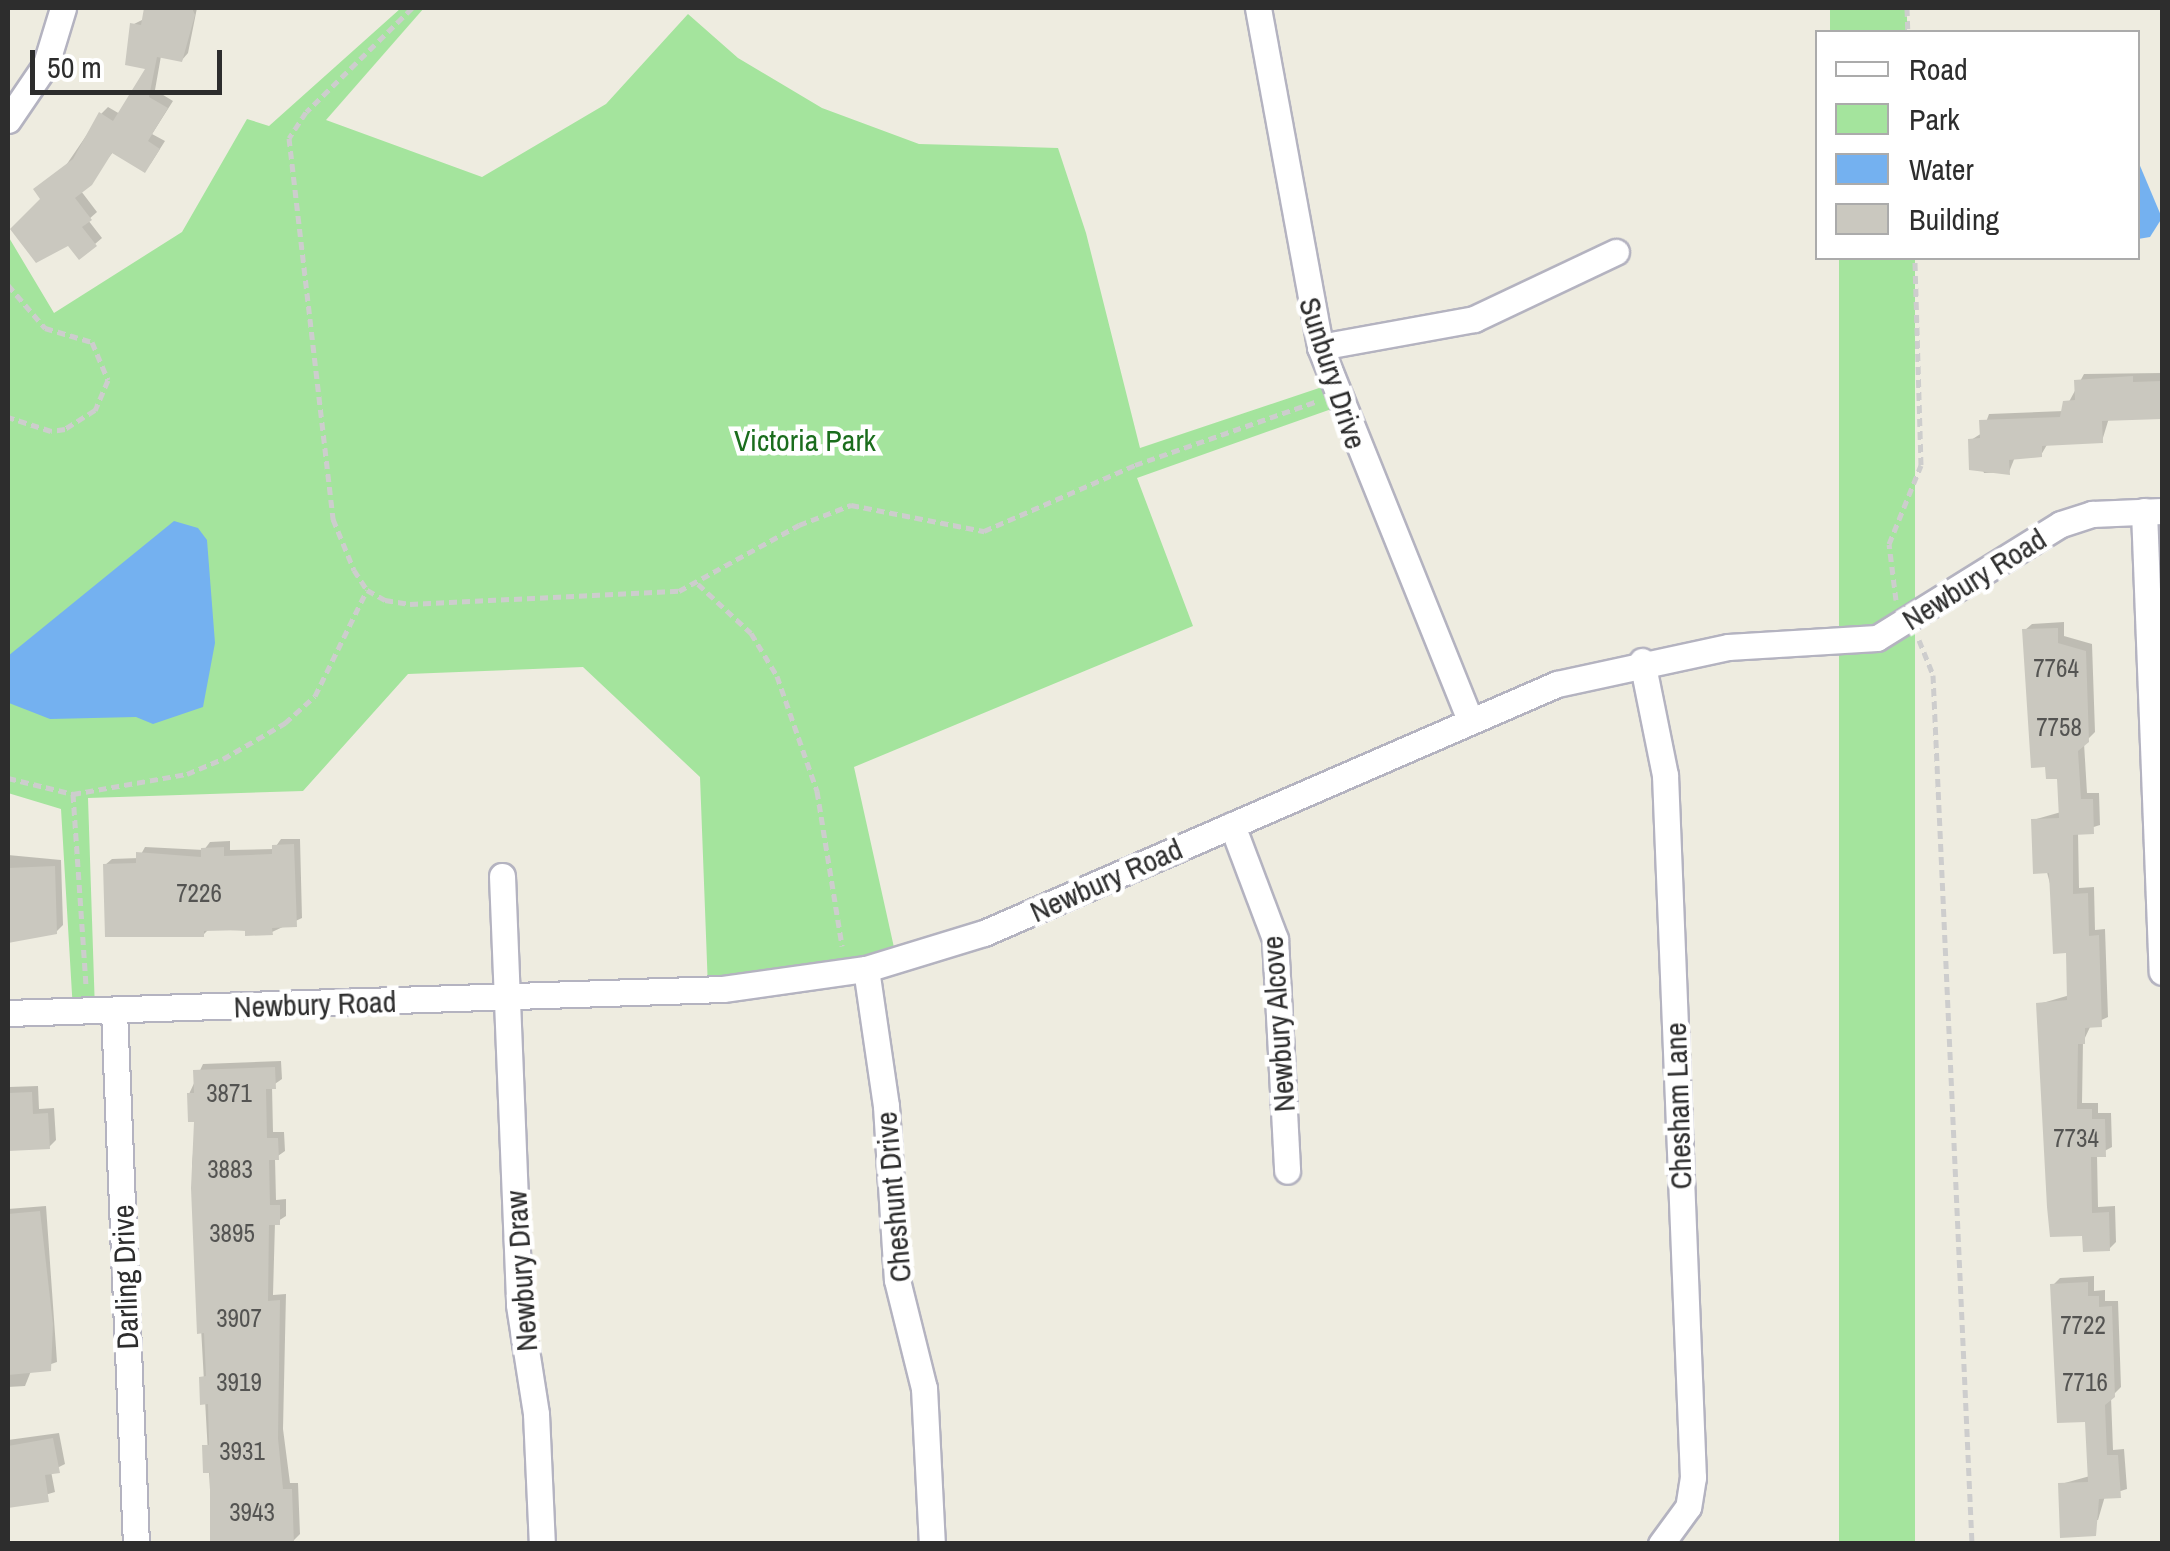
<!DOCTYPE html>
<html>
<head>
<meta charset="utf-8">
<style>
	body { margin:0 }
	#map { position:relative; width:2170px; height:1551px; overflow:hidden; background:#eeece0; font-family:"Archivo Narrow",sans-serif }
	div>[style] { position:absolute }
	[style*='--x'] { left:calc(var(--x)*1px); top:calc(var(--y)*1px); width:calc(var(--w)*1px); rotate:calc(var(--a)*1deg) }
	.green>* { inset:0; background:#a4e49d; transform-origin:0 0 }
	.water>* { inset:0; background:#74b1f0 }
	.shadow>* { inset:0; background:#0003 }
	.building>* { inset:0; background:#cac8bf }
	.path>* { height:5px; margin-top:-2.5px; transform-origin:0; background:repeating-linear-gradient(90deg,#cdcdcd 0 8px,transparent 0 13px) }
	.roads { filter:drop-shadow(2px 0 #b4b3c0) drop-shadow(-2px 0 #b4b3c0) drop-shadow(0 2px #b4b3c0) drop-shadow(0 -2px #b4b3c0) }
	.minor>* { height:25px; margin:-12.5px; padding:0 12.5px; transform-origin:12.5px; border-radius:12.5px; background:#fff }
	span { translate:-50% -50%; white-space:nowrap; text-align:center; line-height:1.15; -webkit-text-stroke:9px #fff; paint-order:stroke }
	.number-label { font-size:25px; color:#545452 }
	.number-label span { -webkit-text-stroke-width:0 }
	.street-label { font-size:30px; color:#2d2d2d }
	.park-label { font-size:30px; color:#1b6d1d }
	.frame { position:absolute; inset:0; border:10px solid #2d2d2d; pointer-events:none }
	.legend { position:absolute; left:1815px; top:30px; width:325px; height:230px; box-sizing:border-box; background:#fff; border:2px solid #ababab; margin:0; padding:12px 18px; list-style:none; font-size:30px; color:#2d2d2d }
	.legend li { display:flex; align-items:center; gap:20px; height:50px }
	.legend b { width:50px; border:2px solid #ababab }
	.scale { position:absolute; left:30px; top:50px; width:192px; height:45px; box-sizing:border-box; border:5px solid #2d2d2d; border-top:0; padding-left:12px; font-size:30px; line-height:35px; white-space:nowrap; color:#2d2d2d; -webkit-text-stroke:8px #fff; paint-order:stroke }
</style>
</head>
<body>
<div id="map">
	<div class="green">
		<div style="clip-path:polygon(401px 8px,424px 8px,326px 120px,482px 177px,606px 104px,688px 14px,738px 58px,822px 108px,919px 144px,1058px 148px,1086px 233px,1140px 448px,1331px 384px,1340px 406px,1137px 478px,1193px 626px,854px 767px,897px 961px,708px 989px,700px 777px,583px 667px,408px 674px,303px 791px,88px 798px,95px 1011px,73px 1011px,61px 809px,8px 793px,8px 236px,54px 313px,182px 232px,247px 119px,269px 126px)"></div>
		<div style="left:1830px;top:8px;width:77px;height:24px"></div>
		<div style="left:1839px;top:258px;width:76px;height:1286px"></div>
	</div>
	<div class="water">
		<div style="clip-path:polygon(2138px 161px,2162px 218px,2150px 237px,2138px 239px)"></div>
		<div style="clip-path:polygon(174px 521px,198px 528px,207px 540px,215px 643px,203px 707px,153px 724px,136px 717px,50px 719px,9px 703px,8px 656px)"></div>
	</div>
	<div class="shadow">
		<div style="clip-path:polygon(147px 8px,197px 8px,188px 53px,182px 60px,161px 56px,155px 90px,173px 101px,152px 134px,165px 141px,151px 163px,145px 170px,114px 151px,81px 191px,97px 212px,88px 220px,102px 238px,95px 244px,43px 199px,101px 114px,108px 107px,120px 114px,149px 67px,132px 25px,144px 19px)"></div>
		<div style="clip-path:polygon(2162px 373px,2162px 438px,2162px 416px,2109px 418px,2102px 441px,2048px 443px,2041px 455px,2015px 457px,2009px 472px,1984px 473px,1971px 440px,1982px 433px,1989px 414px,2064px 411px,2084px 374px)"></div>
		<div style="clip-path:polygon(2064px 622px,2064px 636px,2092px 644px,2095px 732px,2084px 743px,2087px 793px,2099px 793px,2100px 825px,2078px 832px,2079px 888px,2094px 887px,2095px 930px,2105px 929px,2108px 1017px,2091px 1025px,2083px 1042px,2082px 1103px,2098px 1103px,2098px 1113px,2111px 1113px,2112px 1147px,2097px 1155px,2098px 1207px,2115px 1206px,2116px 1242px,2109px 1249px,2085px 1250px,2039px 1004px,2070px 995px,2068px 951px,2033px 820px,2061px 812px,2060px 776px,2025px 630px,2032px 624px)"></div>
		<div style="clip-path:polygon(281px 839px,300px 839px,302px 918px,272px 932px,209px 929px,203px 935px,105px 865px,112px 859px,139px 858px,145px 847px,204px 850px,210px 842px,230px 841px,230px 850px,274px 849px)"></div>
		<div style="clip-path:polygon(8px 855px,61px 860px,63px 925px,56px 932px,8px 939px)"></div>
		<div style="clip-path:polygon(281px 1061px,282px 1079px,272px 1086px,273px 1132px,284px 1132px,285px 1151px,275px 1158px,276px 1200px,286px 1199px,286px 1216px,275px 1223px,273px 1295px,286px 1294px,283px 1429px,290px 1483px,298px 1483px,300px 1534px,293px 1541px,213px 1544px,192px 1165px,196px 1119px,189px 1094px,203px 1064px)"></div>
		<div style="clip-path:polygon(8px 1081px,9px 1087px,38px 1086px,39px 1109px,54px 1108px,56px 1140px,49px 1147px,8px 1149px)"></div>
		<div style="clip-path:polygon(46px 1206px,57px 1362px,31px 1371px,25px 1386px,8px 1387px,8px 1209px)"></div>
		<div style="clip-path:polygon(2094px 1276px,2094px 1291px,2105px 1290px,2105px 1301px,2118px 1301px,2121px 1387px,2111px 1397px,2113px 1450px,2124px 1449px,2127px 1489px,2105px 1496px,2098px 1520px,2062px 1521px,2061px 1484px,2090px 1476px,2088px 1420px,2053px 1285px,2060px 1278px)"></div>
		<div style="clip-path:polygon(59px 1433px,65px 1464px,51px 1471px,55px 1492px,8px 1506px,8px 1440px)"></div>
	</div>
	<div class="building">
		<div style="clip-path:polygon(144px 8px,192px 8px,195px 15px,182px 62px,157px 57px,149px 97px,168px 108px,148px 141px,160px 149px,145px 173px,112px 153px,92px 185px,75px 198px,92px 220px,82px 227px,97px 246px,79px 260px,68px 246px,36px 263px,10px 229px,40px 199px,33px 189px,73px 159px,99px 112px,113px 121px,145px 69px,125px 65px,130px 23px,141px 25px)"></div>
		<div style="clip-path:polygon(2133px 376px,2133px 382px,2162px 381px,2162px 419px,2102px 421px,2103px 443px,2042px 446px,2042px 457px,2009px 460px,2010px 475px,1969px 470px,1968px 439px,1980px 438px,1979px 420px,2060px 417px,2063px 401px,2075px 400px,2074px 380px)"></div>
		<div style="clip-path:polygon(2058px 628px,2058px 643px,2086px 651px,2089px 742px,2078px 751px,2081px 799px,2093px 799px,2094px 834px,2073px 835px,2073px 894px,2088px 893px,2089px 936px,2099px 935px,2102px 1027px,2085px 1028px,2085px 1044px,2078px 1044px,2077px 1109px,2092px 1109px,2092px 1119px,2105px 1119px,2106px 1157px,2091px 1157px,2092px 1213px,2109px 1212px,2110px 1251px,2083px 1252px,2082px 1236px,2050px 1237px,2047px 1207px,2036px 1003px,2067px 1000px,2066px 953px,2053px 954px,2049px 873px,2033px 874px,2031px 819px,2059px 818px,2057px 779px,2046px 779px,2045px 767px,2031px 768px,2022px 629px)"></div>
		<div style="clip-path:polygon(294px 844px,297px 927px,272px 928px,273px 935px,245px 936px,245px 930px,204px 931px,204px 937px,105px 937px,103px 864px,136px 863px,136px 852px,201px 857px,201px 848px,224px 847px,224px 856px,272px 854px,272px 845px)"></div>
		<div style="clip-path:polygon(55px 866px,57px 934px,8px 943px,8px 868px)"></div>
		<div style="clip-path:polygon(275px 1067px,276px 1089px,266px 1089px,267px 1138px,278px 1138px,279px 1160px,269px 1160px,270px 1205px,280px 1205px,280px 1225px,269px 1225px,268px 1301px,280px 1300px,278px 1438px,283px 1489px,292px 1489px,294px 1544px,210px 1544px,210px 1473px,203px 1473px,202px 1445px,209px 1445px,208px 1404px,200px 1405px,199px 1377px,206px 1376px,204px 1333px,197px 1334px,191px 1188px,194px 1122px,188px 1122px,187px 1093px,194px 1093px,193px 1070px)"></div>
		<div style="clip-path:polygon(32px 1092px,33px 1114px,48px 1113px,50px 1149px,8px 1151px,8px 1093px)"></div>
		<div style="clip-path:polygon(40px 1211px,53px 1324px,51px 1371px,8px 1375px,8px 1214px)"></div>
		<div style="clip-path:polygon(2088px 1282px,2088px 1296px,2099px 1296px,2099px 1307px,2112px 1306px,2115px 1397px,2105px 1405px,2107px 1455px,2118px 1455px,2121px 1498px,2099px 1499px,2096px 1536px,2060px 1538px,2058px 1483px,2088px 1482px,2085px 1422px,2057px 1423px,2050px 1284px)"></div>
		<div style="clip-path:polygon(53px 1438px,60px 1473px,45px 1475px,49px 1502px,8px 1508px,8px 1446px)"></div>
	</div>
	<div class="path">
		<div style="--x:412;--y:8;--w:148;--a:135.5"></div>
		<div style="--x:306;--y:112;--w:31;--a:123"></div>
		<div style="--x:289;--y:138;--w:384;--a:83.4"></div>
		<div style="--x:333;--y:519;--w:55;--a:67.6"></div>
		<div style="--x:354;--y:570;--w:24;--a:57"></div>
		<div style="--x:367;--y:590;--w:21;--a:29"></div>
		<div style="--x:385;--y:600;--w:25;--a:9"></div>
		<div style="--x:410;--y:604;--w:269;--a:-2.8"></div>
		<div style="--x:679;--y:591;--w:137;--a:-28.8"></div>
		<div style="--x:799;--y:525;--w:56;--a:-21"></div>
		<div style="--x:851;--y:505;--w:136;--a:11.1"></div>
		<div style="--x:984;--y:531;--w:165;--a:-23.6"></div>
		<div style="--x:1135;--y:465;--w:194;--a:-19.3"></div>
		<div style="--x:1907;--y:8;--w:24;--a:88"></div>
		<div style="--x:8;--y:285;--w:57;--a:49.3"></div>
		<div style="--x:45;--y:328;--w:49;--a:16.6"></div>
		<div style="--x:92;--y:342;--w:41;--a:67.2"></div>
		<div style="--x:108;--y:380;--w:33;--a:113"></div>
		<div style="--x:95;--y:410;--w:36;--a:148"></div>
		<div style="--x:65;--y:429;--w:14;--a:172"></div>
		<div style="--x:51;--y:431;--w:45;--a:-162"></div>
		<div style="--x:698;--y:584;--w:72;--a:42.8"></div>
		<div style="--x:751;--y:633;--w:50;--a:58.8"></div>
		<div style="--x:777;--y:676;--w:122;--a:70.8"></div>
		<div style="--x:817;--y:791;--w:157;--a:80.8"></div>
		<div style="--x:1896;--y:600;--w:56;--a:-97.1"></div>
		<div style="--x:1889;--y:544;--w:85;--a:-67.9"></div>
		<div style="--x:1921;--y:465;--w:207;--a:-91.7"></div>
		<div style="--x:1919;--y:640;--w:38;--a:68"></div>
		<div style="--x:1933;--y:675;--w:870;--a:87.43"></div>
		<div style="--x:8;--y:778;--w:67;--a:13.8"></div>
		<div style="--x:73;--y:794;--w:116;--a:-10"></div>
		<div style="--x:187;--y:774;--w:39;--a:-23"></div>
		<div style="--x:223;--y:759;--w:72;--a:-30.1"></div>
		<div style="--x:285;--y:723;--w:40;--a:-42"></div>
		<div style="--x:315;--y:696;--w:118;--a:-63.9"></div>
		<div style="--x:73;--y:794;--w:191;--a:86.1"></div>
	</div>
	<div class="roads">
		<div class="minor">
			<div style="--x:1258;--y:8;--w:345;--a:79.6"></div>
			<div style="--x:1320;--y:347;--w:403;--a:68.1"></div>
			<div style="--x:8;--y:120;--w:68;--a:-55.8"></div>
			<div style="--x:46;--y:64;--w:59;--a:-73.1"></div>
			<div style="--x:1320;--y:347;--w:157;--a:-10.3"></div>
			<div style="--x:1474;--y:319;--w:157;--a:-25.3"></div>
			<div style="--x:2144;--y:511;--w:461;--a:87.8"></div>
			<div style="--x:1642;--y:661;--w:116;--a:78.6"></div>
			<div style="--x:1665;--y:775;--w:703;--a:87.72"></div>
			<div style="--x:1693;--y:1477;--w:30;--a:99"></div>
			<div style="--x:1688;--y:1507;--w:46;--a:126.1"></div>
			<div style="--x:1232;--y:825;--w:122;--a:69.3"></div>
			<div style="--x:1275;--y:939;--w:232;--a:87"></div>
			<div style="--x:502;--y:876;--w:429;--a:87.7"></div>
			<div style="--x:519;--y:1305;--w:110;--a:81.1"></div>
			<div style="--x:536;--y:1414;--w:130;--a:87.4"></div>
			<div style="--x:866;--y:969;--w:138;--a:81.7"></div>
			<div style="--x:886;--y:1106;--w:174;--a:86.4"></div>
			<div style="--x:897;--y:1280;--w:111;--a:76"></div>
			<div style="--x:924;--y:1388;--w:156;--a:87.1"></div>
			<div style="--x:114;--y:1011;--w:533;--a:87.64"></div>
			<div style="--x:8;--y:1013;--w:715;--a:-1.92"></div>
			<div style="--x:723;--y:989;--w:144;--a:-8"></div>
			<div style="--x:866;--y:969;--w:123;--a:-17"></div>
			<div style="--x:984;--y:933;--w:625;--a:-23.49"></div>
			<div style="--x:1557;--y:684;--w:175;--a:-12.2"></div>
			<div style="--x:1728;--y:647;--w:149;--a:-3.5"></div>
			<div style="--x:1877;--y:638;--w:216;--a:-31.8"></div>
			<div style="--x:2061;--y:524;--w:33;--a:-18"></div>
			<div style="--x:2092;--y:514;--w:70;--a:-2.5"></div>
		</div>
	</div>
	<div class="number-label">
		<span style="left:2056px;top:668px">7764</span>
		<span style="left:2059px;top:727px">7758</span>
		<span style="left:199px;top:893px">7226</span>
		<span style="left:229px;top:1093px">3871</span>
		<span style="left:2076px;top:1138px">7734</span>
		<span style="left:230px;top:1169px">3883</span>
		<span style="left:232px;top:1233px">3895</span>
		<span style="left:239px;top:1318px">3907</span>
		<span style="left:2083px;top:1325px">7722</span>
		<span style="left:239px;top:1382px">3919</span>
		<span style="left:2085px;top:1382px">7716</span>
		<span style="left:242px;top:1451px">3931</span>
		<span style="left:252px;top:1512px">3943</span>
	</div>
	<div class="street-label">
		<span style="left:1333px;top:373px;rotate:72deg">Sunbury Drive</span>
		<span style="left:1974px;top:579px;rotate:-32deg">Newbury Road</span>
		<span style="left:1106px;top:880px;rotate:-24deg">Newbury Road</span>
		<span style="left:315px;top:1004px;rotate:-2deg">Newbury Road</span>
		<span style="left:1278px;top:1024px;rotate:-94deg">Newbury Alcove</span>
		<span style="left:1678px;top:1106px;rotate:-92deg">Chesham Lane</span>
		<span style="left:893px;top:1197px;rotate:-95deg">Cheshunt Drive</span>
		<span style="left:521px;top:1271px;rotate:-94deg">Newbury Draw</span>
		<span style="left:125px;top:1277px;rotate:-92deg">Darling Drive</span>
	</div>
	<div class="park-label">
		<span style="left:805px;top:440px">Victoria Park</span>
	</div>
	<div class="frame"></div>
	<ul class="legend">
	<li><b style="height:12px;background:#fff"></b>Road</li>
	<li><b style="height:28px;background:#a4e49d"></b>Park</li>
	<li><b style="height:28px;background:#74b1f0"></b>Water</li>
	<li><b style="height:28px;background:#cac8bf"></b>Building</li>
	</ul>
	<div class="scale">50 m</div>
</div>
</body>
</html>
